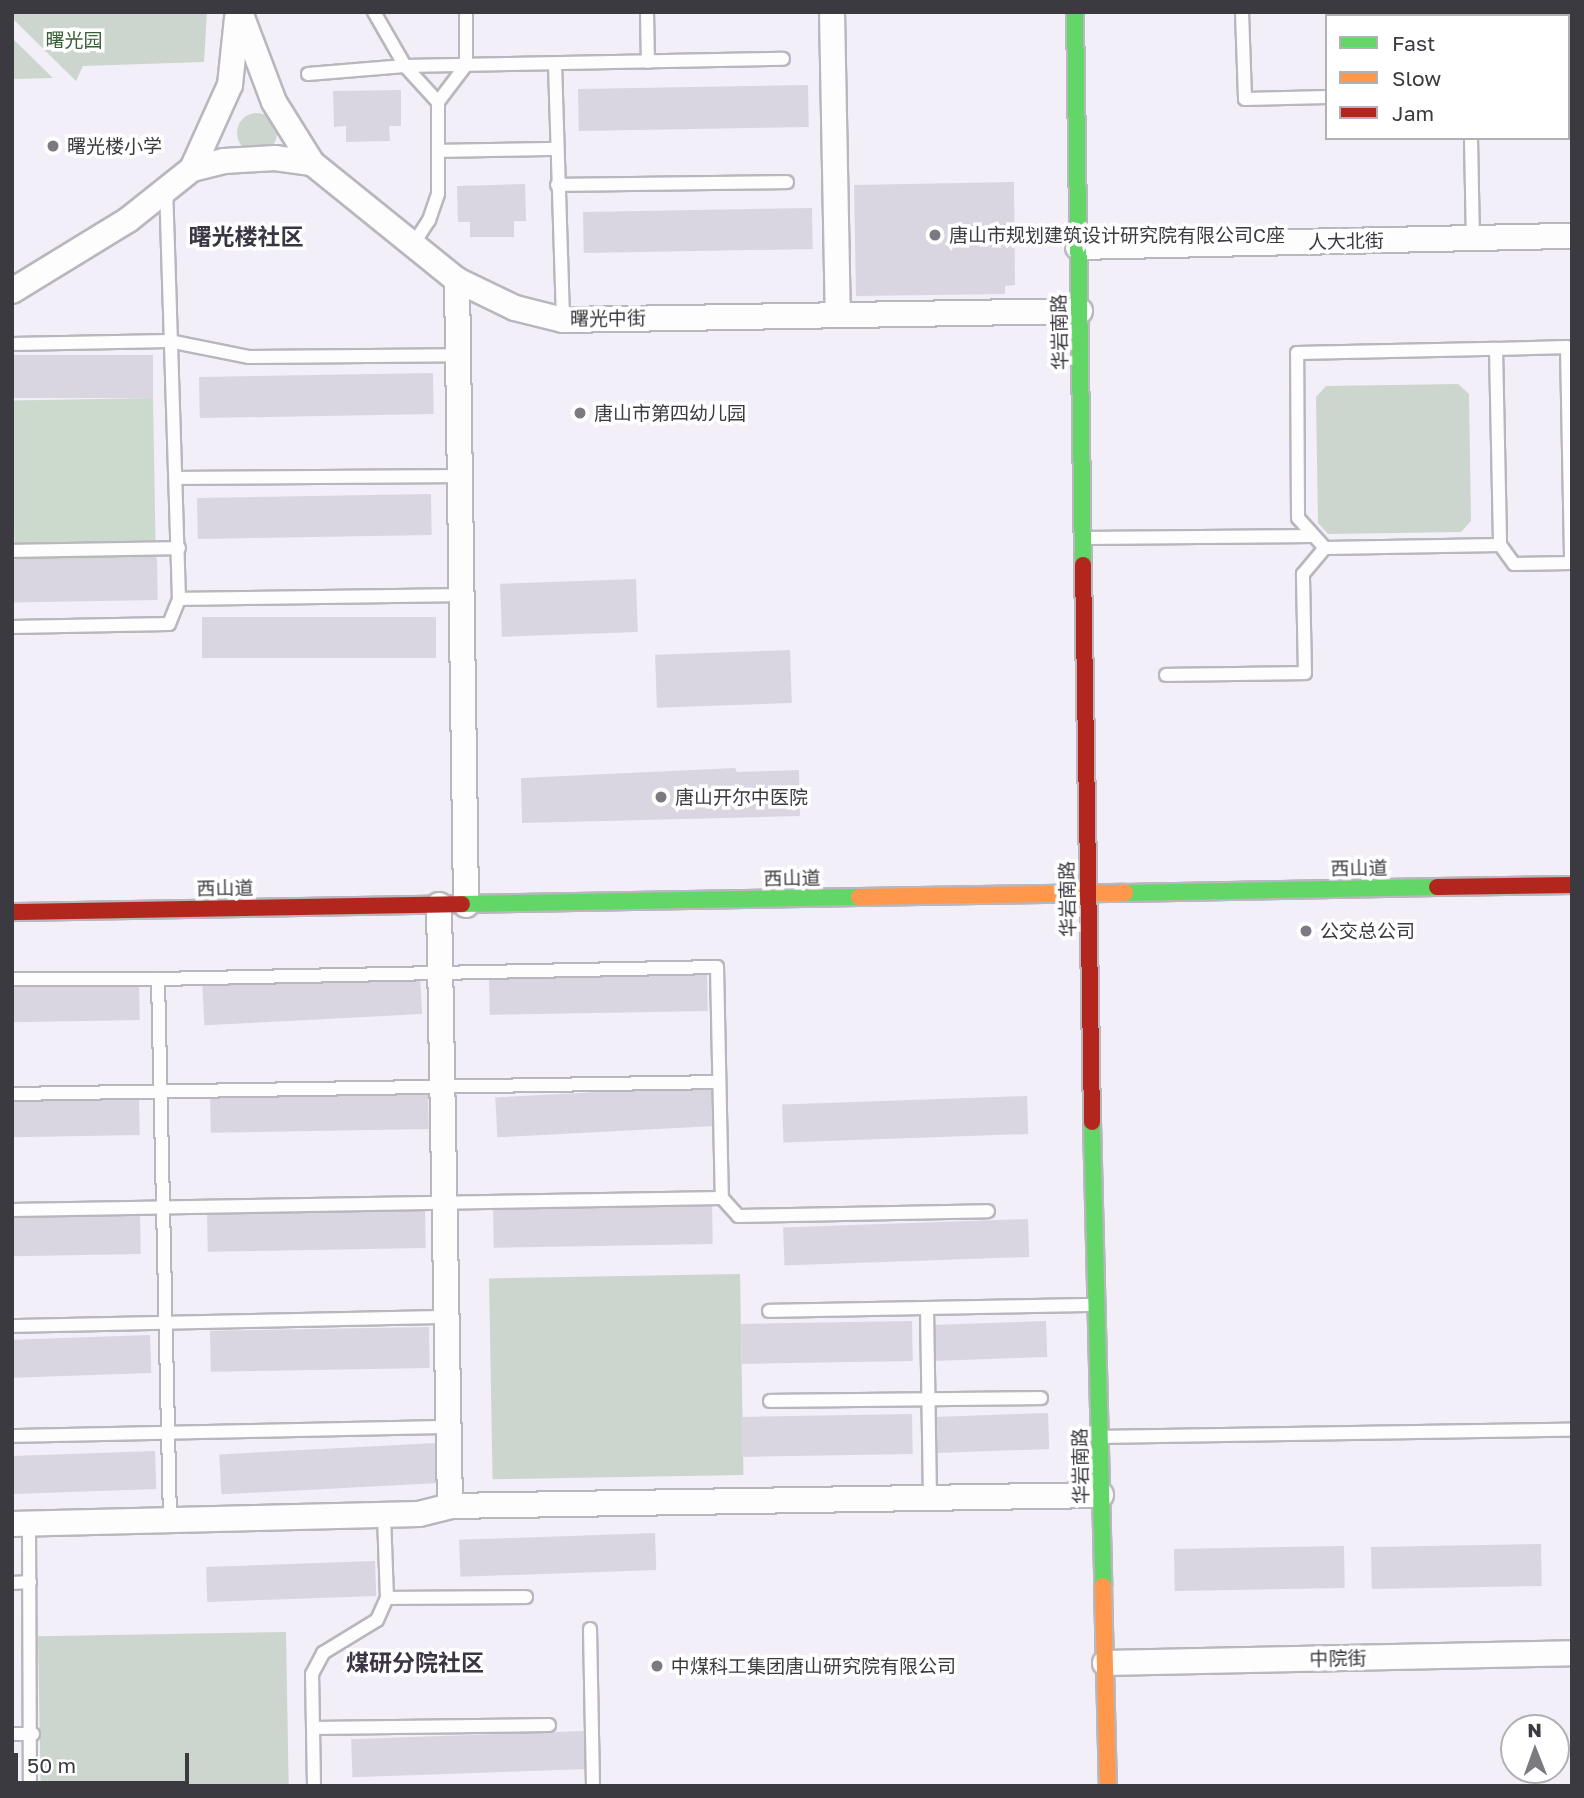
<!DOCTYPE html>
<html>
<head>
<meta charset="utf-8">
<style>
	body { margin:0 }
	#map { position:relative; width:1584px; height:1798px; overflow:hidden; background:#f2eff8; font-family:"Golos Text","Noto Sans SC",sans-serif }
	div>[style] { position:absolute }
	[style*='--x'] { left:calc(var(--x)*1px); top:calc(var(--y)*1px); width:calc(var(--w)*1px); rotate:calc(var(--a)*1deg) }
	.green>* { inset:0; background:#ccd6ce; transform-origin:0 0 }
	.round { border-radius:50% }
	.forest>* { inset:0; background:#ccdace; transform-origin:0 0 }
	.building>* { inset:0; background:#dad6e1; transform-origin:0 0 }
	.roads { filter:drop-shadow(2px 0 #b9b7be) drop-shadow(-2px 0 #b9b7be) drop-shadow(0 2px #b9b7be) drop-shadow(0 -2px #b9b7be) }
	.lane>* { height:12px; margin:-6px; padding:0 6px; transform-origin:6px; border-radius:6px; background:#fdfdfe }
	.street>* { height:24px; margin:-12px; padding:0 12px; transform-origin:12px; border-radius:12px; background:#fdfdfe }
	.fast>* { height:16px; margin:-8px; padding:0 8px; transform-origin:8px; border-radius:8px; background:#63d668 }
	.slow>* { height:16px; margin:-8px; padding:0 8px; transform-origin:8px; border-radius:8px; background:#ff974d }
	.jam>* { height:16px; margin:-8px; padding:0 8px; transform-origin:8px; border-radius:8px; background:#b3261e }
	.dots>* { width:19px; height:19px; translate:-50% -50%; box-sizing:border-box; border:4px solid #fff; border-radius:50% }
	span { translate:-50% -50%; white-space:nowrap; text-align:center; line-height:1.15; -webkit-text-stroke:7px #fff; paint-order:stroke }
	.park-label { font-size:19px; color:#376036 }
	.poi-label { font-size:19px; color:#3c3a41 }
	.left { translate:0 -50%; text-align:left }
	.street-label { font-size:19px; color:#3c3a41 }
	.quarter-label { font-size:23px; color:#3a3542; font-weight:700 }
	.frame { position:absolute; inset:0; border:14px solid #3c3a41; pointer-events:none }
	.legend { position:absolute; left:1325px; top:14px; width:245px; height:126px; box-sizing:border-box; background:#fff; border:2px solid #b1b0b3; margin:0; padding:9px 12px; list-style:none; font-size:21px; color:#3c3a41 }
	.legend li { display:flex; align-items:center; gap:14px; height:35px }
	.legend b { width:35px; border:2px solid #b1b0b3 }
	.north { position:absolute; left:1500px; top:1714px; width:70px; height:70px; box-sizing:border-box; background:#fff; border:2px solid #b1b0b3; border-radius:50%; rotate:359deg; font-size:19px; font-weight:700; line-height:28px; text-align:center; color:#3c3a41 }
	.north::after { content:''; display:block; margin:auto; width:24px; height:32px; background:#7c7981; clip-path:polygon(50% 0,100% 100%,50% 72%,0 100%) }
	.scale { position:absolute; left:14px; top:1753px; width:175px; height:32px; box-sizing:border-box; border:4px solid #3c3a41; border-top:0; padding-left:9px; font-size:21px; line-height:24px; white-space:nowrap; color:#3c3a41; -webkit-text-stroke:5px #fff; paint-order:stroke }
</style>
</head>
<body>
<div id="map">
	<div class="green">
		<div style="clip-path:polygon(12px 12px,207px 12px,204px 62px,83px 66px,76px 81px,12px 18px)"></div>
		<div style="clip-path:polygon(12px 38px,53px 78px,12px 79px)"></div>
		<div class="round" style="left:237px;top:113px;width:40px;height:40px"></div>
		<div style="clip-path:polygon(1458px 384px,1469px 394px,1471px 521px,1461px 532px,1328px 534px,1318px 523px,1316px 397px,1326px 386px)"></div>
		<div style="left:740px;top:1274px;width:201px;height:251px;rotate:89deg"></div>
		<div style="left:286px;top:1632px;width:154px;height:248px;rotate:89deg"></div>
	</div>
	<div class="forest">
		<div style="left:153px;top:398px;width:161px;height:141px;rotate:89deg"></div>
	</div>
	<div class="building">
		<div style="left:808px;top:85px;width:42px;height:230px;rotate:89deg"></div>
		<div style="clip-path:polygon(401px 90px,401px 126px,389px 126px,390px 141px,346px 142px,346px 126px,334px 127px,333px 91px)"></div>
		<div style="clip-path:polygon(1014px 182px,1015px 285px,1005px 286px,1005px 294px,856px 296px,854px 185px)"></div>
		<div style="clip-path:polygon(525px 184px,526px 221px,514px 221px,514px 237px,470px 237px,470px 222px,458px 222px,457px 186px)"></div>
		<div style="left:812px;top:208px;width:41px;height:229px;rotate:89deg"></div>
		<div style="left:153px;top:355px;width:43px;height:141px;rotate:90deg"></div>
		<div style="left:433px;top:373px;width:41px;height:234px;rotate:89deg"></div>
		<div style="left:431px;top:494px;width:41px;height:234px;rotate:89deg"></div>
		<div style="left:157px;top:558px;width:42px;height:145px;rotate:89deg"></div>
		<div style="left:636px;top:579px;width:53px;height:136px;rotate:88deg"></div>
		<div style="left:436px;top:617px;width:41px;height:234px;rotate:90deg"></div>
		<div style="left:790px;top:650px;width:53px;height:135px;rotate:88deg"></div>
		<div style="clip-path:polygon(735px 768px,737px 772px,799px 770px,800px 816px,522px 823px,521px 778px)"></div>
		<div style="left:707px;top:970px;width:41px;height:218px;rotate:89deg"></div>
		<div style="left:420px;top:973px;width:41px;height:218px;rotate:87deg"></div>
		<div style="left:139px;top:979px;width:41px;height:127px;rotate:89deg"></div>
		<div style="left:713px;top:1086px;width:40px;height:218px;rotate:87deg"></div>
		<div style="left:428px;top:1088px;width:41px;height:218px;rotate:89deg"></div>
		<div style="left:139px;top:1094px;width:41px;height:127px;rotate:89deg"></div>
		<div style="left:1027px;top:1096px;width:38px;height:245px;rotate:88deg"></div>
		<div style="left:712px;top:1203px;width:41px;height:219px;rotate:89deg"></div>
		<div style="left:425px;top:1207px;width:41px;height:218px;rotate:89deg"></div>
		<div style="left:140px;top:1213px;width:41px;height:128px;rotate:89deg"></div>
		<div style="left:1028px;top:1219px;width:38px;height:245px;rotate:88deg"></div>
		<div style="left:912px;top:1321px;width:40px;height:171px;rotate:89deg"></div>
		<div style="left:1046px;top:1321px;width:36px;height:114px;rotate:88deg"></div>
		<div style="left:429px;top:1327px;width:41px;height:219px;rotate:89deg"></div>
		<div style="left:150px;top:1335px;width:38px;height:138px;rotate:88deg"></div>
		<div style="left:1048px;top:1413px;width:36px;height:114px;rotate:88deg"></div>
		<div style="left:912px;top:1414px;width:40px;height:171px;rotate:89deg"></div>
		<div style="left:437px;top:1443px;width:40px;height:218px;rotate:87deg"></div>
		<div style="left:155px;top:1451px;width:38px;height:143px;rotate:88deg"></div>
		<div style="left:655px;top:1533px;width:37px;height:196px;rotate:88deg"></div>
		<div style="left:1541px;top:1544px;width:42px;height:170px;rotate:89deg"></div>
		<div style="left:1344px;top:1546px;width:42px;height:170px;rotate:89deg"></div>
		<div style="left:375px;top:1561px;width:35px;height:169px;rotate:88deg"></div>
		<div style="left:585px;top:1731px;width:38px;height:234px;rotate:88deg"></div>
	</div>
	<div class="roads">
		<div class="lane">
			<div style="--x:374;--y:12;--w:62;--a:60.1"></div>
			<div style="--x:405;--y:66;--w:378;--a:-1.1"></div>
			<div style="--x:647;--y:12;--w:50;--a:88.9"></div>
			<div style="--x:1242;--y:12;--w:87;--a:88"></div>
			<div style="--x:1245;--y:99;--w:82;--a:-1.4"></div>
			<div style="--x:1467;--y:12;--w:4;--a:90"></div>
			<div style="--x:1568;--y:24;--w:4;--a:-14"></div>
			<div style="--x:555;--y:64;--w:256;--a:88.2"></div>
			<div style="--x:308;--y:74;--w:97;--a:-4.7"></div>
			<div style="--x:405;--y:66;--w:49;--a:47.5"></div>
			<div style="--x:438;--y:102;--w:92;--a:90"></div>
			<div style="--x:438;--y:194;--w:28;--a:109"></div>
			<div style="--x:429;--y:220;--w:31;--a:123"></div>
			<div style="--x:438;--y:102;--w:46;--a:-52.9"></div>
			<div style="--x:466;--y:65;--w:53;--a:-90"></div>
			<div style="--x:1471;--y:138;--w:100;--a:88.9"></div>
			<div style="--x:439;--y:151;--w:118;--a:-1"></div>
			<div style="--x:557;--y:185;--w:230;--a:-0.7"></div>
			<div style="--x:12;--y:344;--w:157;--a:-1.1"></div>
			<div style="--x:169;--y:341;--w:82;--a:11.3"></div>
			<div style="--x:249;--y:357;--w:209;--a:-0.5"></div>
			<div style="--x:1496;--y:349;--w:196;--a:88.8"></div>
			<div style="--x:1500;--y:545;--w:175;--a:179"></div>
			<div style="--x:1325;--y:548;--w:40;--a:-132"></div>
			<div style="--x:1298;--y:518;--w:165;--a:-90.3"></div>
			<div style="--x:1297;--y:353;--w:199;--a:-1.2"></div>
			<div style="--x:1496;--y:349;--w:71;--a:-1.6"></div>
			<div style="--x:1567;--y:347;--w:216;--a:88.9"></div>
			<div style="--x:1571;--y:563;--w:57;--a:179"></div>
			<div style="--x:1514;--y:564;--w:24;--a:-126"></div>
			<div style="--x:177;--y:478;--w:283;--a:-0.4"></div>
			<div style="--x:1085;--y:538;--w:229;--a:-0.5"></div>
			<div style="--x:12;--y:551;--w:167;--a:-1"></div>
			<div style="--x:179;--y:599;--w:283;--a:-0.8"></div>
			<div style="--x:12;--y:627;--w:157;--a:-1.1"></div>
			<div style="--x:169;--y:624;--w:27;--a:-68"></div>
			<div style="--x:179;--y:599;--w:406;--a:-91.8"></div>
			<div style="--x:1166;--y:675;--w:139;--a:-0.8"></div>
			<div style="--x:1305;--y:673;--w:99;--a:-91.2"></div>
			<div style="--x:1303;--y:574;--w:34;--a:-50"></div>
			<div style="--x:12;--y:979;--w:146;--a:0"></div>
			<div style="--x:12;--y:1094;--w:707;--a:-0.97"></div>
			<div style="--x:12;--y:1210;--w:710;--a:-0.97"></div>
			<div style="--x:722;--y:1198;--w:24;--a:48"></div>
			<div style="--x:738;--y:1216;--w:250;--a:-1.1"></div>
			<div style="--x:927;--y:1308;--w:190;--a:89.1"></div>
			<div style="--x:769;--y:1311;--w:325;--a:-1.1"></div>
			<div style="--x:12;--y:1326;--w:434;--a:-1.2"></div>
			<div style="--x:770;--y:1401;--w:271;--a:-0.6"></div>
			<div style="--x:12;--y:1436;--w:436;--a:-1.2"></div>
			<div style="--x:1101;--y:1437;--w:471;--a:-0.9"></div>
			<div style="--x:170;--y:1520;--w:541;--a:-91.27"></div>
			<div style="--x:158;--y:979;--w:559;--a:-1.23"></div>
			<div style="--x:717;--y:967;--w:231;--a:88.8"></div>
			<div style="--x:29;--y:1523;--w:263;--a:89.8"></div>
			<div style="--x:12;--y:1583;--w:18;--a:-3"></div>
			<div style="--x:387;--y:1598;--w:139;--a:-0.4"></div>
			<div style="--x:590;--y:1629;--w:157;--a:88.9"></div>
			<div style="--x:313;--y:1728;--w:236;--a:-0.7"></div>
			<div style="--x:12;--y:1734;--w:21;--a:0"></div>
			<div style="--x:314;--y:1786;--w:112;--a:-91"></div>
			<div style="--x:312;--y:1674;--w:24;--a:-62"></div>
			<div style="--x:323;--y:1653;--w:63;--a:-31.4"></div>
			<div style="--x:377;--y:1620;--w:24;--a:-66"></div>
			<div style="--x:387;--y:1598;--w:83;--a:-92.1"></div>
		</div>
		<div class="street">
			<div style="--x:240;--y:12;--w:96;--a:69.3"></div>
			<div style="--x:274;--y:102;--w:72;--a:58.1"></div>
			<div style="--x:312;--y:163;--w:186;--a:38.9"></div>
			<div style="--x:457;--y:280;--w:64;--a:25.8"></div>
			<div style="--x:515;--y:308;--w:49;--a:14"></div>
			<div style="--x:563;--y:320;--w:517;--a:-1"></div>
			<div style="--x:832;--y:12;--w:302;--a:88.9"></div>
			<div style="--x:192;--y:169;--w:33;--a:-14"></div>
			<div style="--x:224;--y:161;--w:51;--a:-3.4"></div>
			<div style="--x:275;--y:158;--w:37;--a:8"></div>
			<div style="--x:1078;--y:247;--w:494;--a:-1.3"></div>
			<div style="--x:457;--y:280;--w:625;--a:89.17"></div>
			<div style="--x:12;--y:291;--w:136;--a:-31.5"></div>
			<div style="--x:128;--y:220;--w:82;--a:-38.6"></div>
			<div style="--x:192;--y:169;--w:92;--a:-65.7"></div>
			<div style="--x:230;--y:85;--w:67;--a:-84"></div>
			<div style="--x:439;--y:905;--w:601;--a:88.95"></div>
			<div style="--x:450;--y:1506;--w:651;--a:-0.97"></div>
			<div style="--x:12;--y:1524;--w:407;--a:-1.4"></div>
			<div style="--x:419;--y:1514;--w:32;--a:-14"></div>
			<div style="--x:1105;--y:1663;--w:467;--a:-1.2"></div>
		</div>
		<div class="fast">
			<div style="--x:1075;--y:12;--w:553;--a:89.17"></div>
			<div style="--x:1125;--y:893;--w:312;--a:-1.1"></div>
			<div style="--x:462;--y:904;--w:397;--a:-1"></div>
			<div style="--x:1092;--y:1122;--w:464;--a:88.6"></div>
		</div>
		<div class="slow">
			<div style="--x:859;--y:897;--w:266;--a:-0.9"></div>
			<div style="--x:1103;--y:1586;--w:200;--a:88.6"></div>
		</div>
		<div class="jam">
			<div style="--x:1083;--y:565;--w:557;--a:89.07"></div>
			<div style="--x:1437;--y:887;--w:135;--a:-0.8"></div>
			<div style="--x:12;--y:912;--w:450;--a:-1"></div>
		</div>
	</div>
	<div class="dots">
		<div style="left:53px;top:146px;background:#7c7981"></div>
		<div style="left:935px;top:235px;background:#7c7981"></div>
		<div style="left:580px;top:413px;background:#7c7981"></div>
		<div style="left:661px;top:797px;background:#7c7981"></div>
		<div style="left:1306px;top:931px;background:#7c7981"></div>
		<div style="left:657px;top:1666px;background:#7c7981"></div>
	</div>
	<div class="park-label">
		<span style="left:74px;top:40px">曙光园</span>
	</div>
	<div class="poi-label">
		<span class="left" style="left:67px;top:146px">曙光楼小学</span>
		<span class="left" style="left:949px;top:235px">唐山市规划建筑设计研究院有限公司C座</span>
		<span class="left" style="left:594px;top:413px">唐山市第四幼儿园</span>
		<span class="left" style="left:675px;top:797px">唐山开尔中医院</span>
		<span class="left" style="left:1320px;top:931px">公交总公司</span>
		<span class="left" style="left:671px;top:1666px">中煤科工集团唐山研究院有限公司</span>
	</div>
	<div class="street-label">
		<span style="left:1346px;top:241px;rotate:-1deg">人大北街</span>
		<span style="left:608px;top:318px;rotate:-1deg">曙光中街</span>
		<span style="left:1059px;top:332px;rotate:-91deg">华岩南路</span>
		<span style="left:1359px;top:868px;rotate:-1deg">西山道</span>
		<span style="left:792px;top:878px;rotate:-1deg">西山道</span>
		<span style="left:225px;top:888px;rotate:-1deg">西山道</span>
		<span style="left:1067px;top:899px;rotate:-91deg">华岩南路</span>
		<span style="left:1080px;top:1466px;rotate:-91deg">华岩南路</span>
		<span style="left:1338px;top:1658px;rotate:-1deg">中院街</span>
	</div>
	<div class="quarter-label">
		<span style="left:246px;top:236px">曙光楼社区</span>
		<span style="left:415px;top:1662px">煤研分院社区</span>
	</div>
	<div class="frame"></div>
	<ul class="legend">
	<li><b style="height:9px;background:#63d668"></b>Fast</li>
	<li><b style="height:9px;background:#ff974d"></b>Slow</li>
	<li><b style="height:9px;background:#b3261e"></b>Jam</li>
	</ul>
	<div class="north">N</div>
	<div class="scale">50 m</div>
</div>
</body>
</html>
